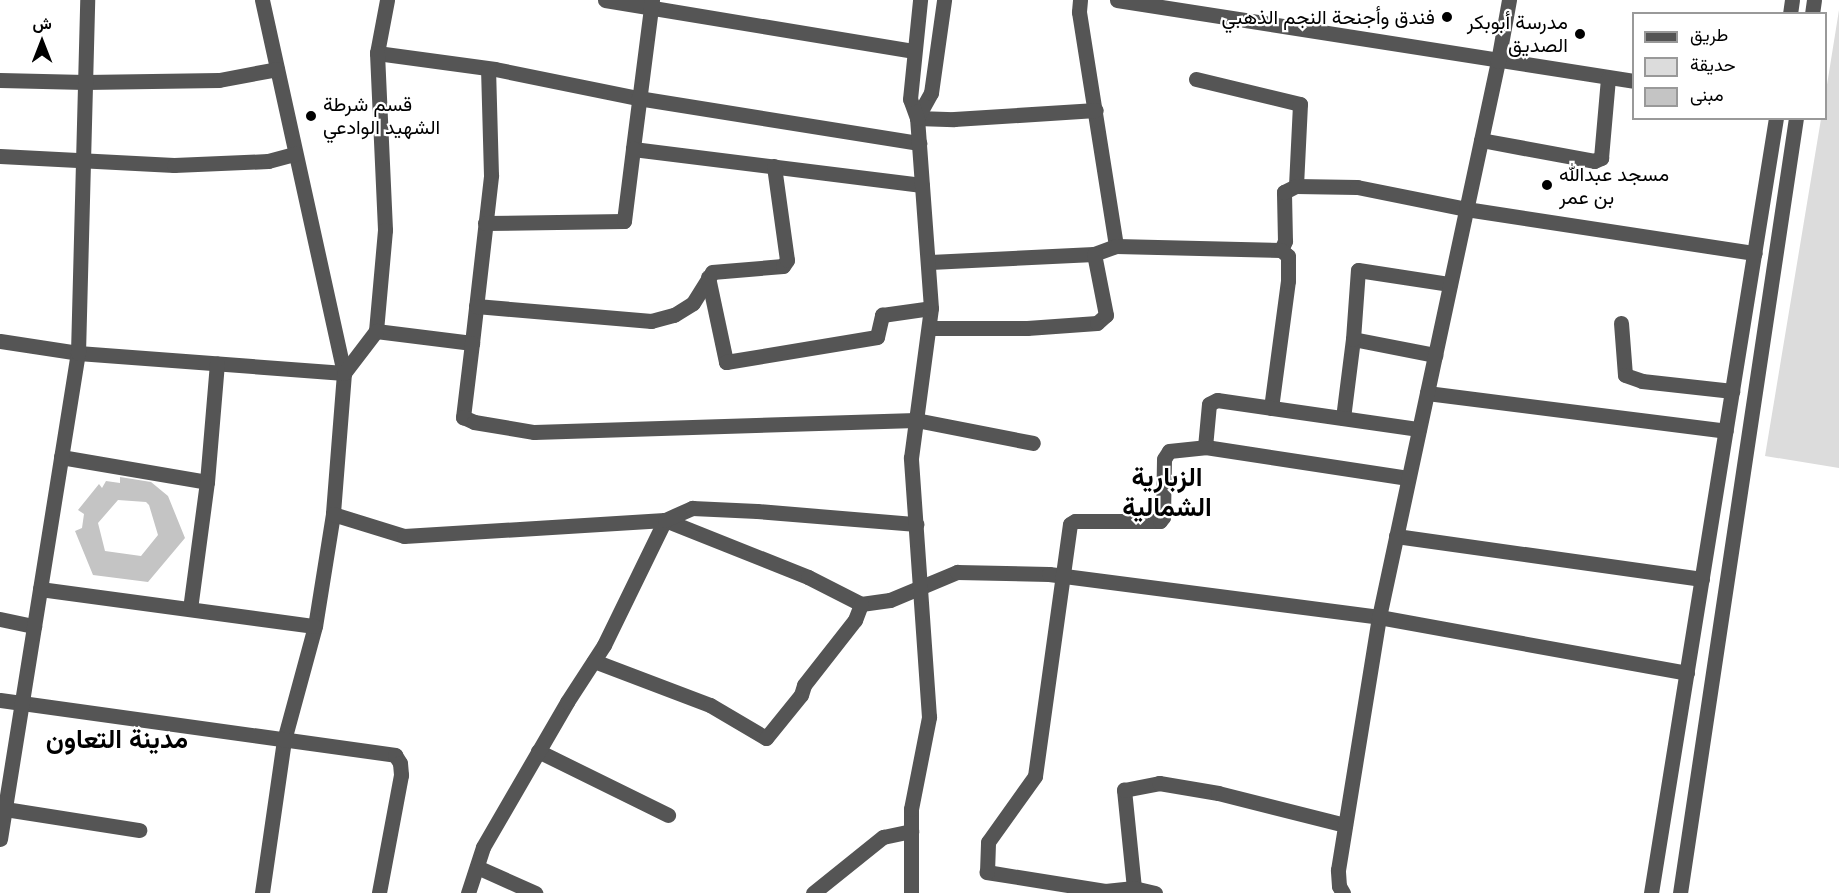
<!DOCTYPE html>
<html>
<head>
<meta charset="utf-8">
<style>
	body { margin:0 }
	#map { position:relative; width:1839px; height:893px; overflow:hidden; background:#fff; font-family:"Nunito Sans",Vazirmatn,sans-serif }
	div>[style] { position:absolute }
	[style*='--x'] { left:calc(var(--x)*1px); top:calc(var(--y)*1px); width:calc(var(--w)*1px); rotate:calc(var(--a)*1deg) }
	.green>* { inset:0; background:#dcdcdc }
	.building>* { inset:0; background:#c4c4c4 }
	.minor>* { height:15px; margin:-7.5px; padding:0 7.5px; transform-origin:7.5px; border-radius:7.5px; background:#555 }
	.dots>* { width:16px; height:16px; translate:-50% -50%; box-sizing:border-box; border:3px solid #fff; border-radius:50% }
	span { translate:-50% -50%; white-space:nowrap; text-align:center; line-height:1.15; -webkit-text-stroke:4.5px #fff; paint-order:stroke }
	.poi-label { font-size:20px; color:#000 }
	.right { translate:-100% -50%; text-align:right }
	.left { translate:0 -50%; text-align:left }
	.district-label { font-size:26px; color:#000; font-weight:700 }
	.legend { position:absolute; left:1632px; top:12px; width:195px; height:108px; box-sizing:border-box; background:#fff; border:2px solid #999; margin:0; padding:8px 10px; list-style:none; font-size:18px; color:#000 }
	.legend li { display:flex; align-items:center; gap:12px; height:30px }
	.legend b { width:30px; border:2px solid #999 }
	.north { position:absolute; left:12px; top:12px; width:60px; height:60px; -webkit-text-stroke:4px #fff; paint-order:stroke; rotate:0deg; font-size:16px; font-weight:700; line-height:24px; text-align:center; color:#000 }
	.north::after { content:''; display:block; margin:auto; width:21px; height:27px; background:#000; clip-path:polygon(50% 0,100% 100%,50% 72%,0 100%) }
</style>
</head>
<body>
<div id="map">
	<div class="green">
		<div style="clip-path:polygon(1839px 10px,1839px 468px,1765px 456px,1821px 119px,1826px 118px,1826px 91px)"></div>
	</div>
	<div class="building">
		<div style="clip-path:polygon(evenodd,120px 477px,151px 482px,168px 496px,185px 538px,148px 582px,93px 575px,75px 531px,82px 528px,84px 514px,78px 510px,99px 484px,102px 488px,106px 481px,120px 483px,120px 477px,118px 500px,146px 502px,149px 505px,158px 535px,141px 556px,105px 551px,98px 523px,118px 500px)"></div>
	</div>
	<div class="minor">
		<div style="--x:262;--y:0;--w:382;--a:77.6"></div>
		<div style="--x:344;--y:373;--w:141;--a:94.5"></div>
		<div style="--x:333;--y:514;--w:113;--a:99.1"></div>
		<div style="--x:315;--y:626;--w:118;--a:105.2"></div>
		<div style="--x:284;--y:740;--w:155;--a:98.2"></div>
		<div style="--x:387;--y:0;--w:54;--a:100.7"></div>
		<div style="--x:377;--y:53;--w:119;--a:7.7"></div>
		<div style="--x:495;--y:69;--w:146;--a:11.5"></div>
		<div style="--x:638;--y:98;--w:285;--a:9.1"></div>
		<div style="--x:605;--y:0;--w:312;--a:9.4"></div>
		<div style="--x:652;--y:0;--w:150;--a:97.3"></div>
		<div style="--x:633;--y:149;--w:291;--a:7.1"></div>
		<div style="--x:1080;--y:0;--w:12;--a:95"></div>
		<div style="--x:1079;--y:12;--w:237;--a:81"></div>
		<div style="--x:1117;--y:0;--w:523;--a:8.9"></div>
		<div style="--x:1790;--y:14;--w:14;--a:-82"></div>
		<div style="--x:1812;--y:14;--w:14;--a:-82"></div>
		<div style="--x:377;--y:53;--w:177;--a:87.4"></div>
		<div style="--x:385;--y:230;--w:101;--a:95.1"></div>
		<div style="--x:376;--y:331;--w:97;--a:7.1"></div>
		<div style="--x:472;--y:343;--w:169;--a:-83.5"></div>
		<div style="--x:491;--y:175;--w:106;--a:-91.6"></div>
		<div style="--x:1196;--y:79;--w:107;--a:13.5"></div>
		<div style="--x:1300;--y:104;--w:82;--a:92.8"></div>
		<div style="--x:0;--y:80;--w:85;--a:1.3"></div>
		<div style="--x:85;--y:82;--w:134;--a:-0.9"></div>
		<div style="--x:219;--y:80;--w:59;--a:-10.7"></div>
		<div style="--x:917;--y:118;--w:37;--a:2"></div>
		<div style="--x:954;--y:119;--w:142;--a:-3.6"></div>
		<div style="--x:917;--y:118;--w:29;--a:-61"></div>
		<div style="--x:931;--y:93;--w:94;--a:-82"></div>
		<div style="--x:1481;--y:140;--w:115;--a:10.5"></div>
		<div style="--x:1594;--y:161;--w:8;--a:-23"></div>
		<div style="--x:1601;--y:158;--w:80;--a:-85"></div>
		<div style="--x:0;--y:156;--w:174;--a:3"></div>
		<div style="--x:174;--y:165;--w:94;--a:-2.4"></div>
		<div style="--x:268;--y:161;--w:28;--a:-15"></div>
		<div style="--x:485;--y:223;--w:139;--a:-0.8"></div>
		<div style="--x:624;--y:221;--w:73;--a:-82.9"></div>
		<div style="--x:930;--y:262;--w:164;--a:-2.8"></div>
		<div style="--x:1094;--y:254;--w:23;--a:-20"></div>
		<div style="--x:1116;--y:246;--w:165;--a:1.4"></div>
		<div style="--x:1281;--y:250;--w:10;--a:-66"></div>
		<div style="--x:1285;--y:241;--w:49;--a:-91.2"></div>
		<div style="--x:1284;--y:192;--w:13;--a:-27"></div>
		<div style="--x:1296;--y:186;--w:61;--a:0.9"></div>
		<div style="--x:1357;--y:187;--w:111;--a:11.4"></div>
		<div style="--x:1466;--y:209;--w:292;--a:8.7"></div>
		<div style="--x:708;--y:277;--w:87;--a:78"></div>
		<div style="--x:726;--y:362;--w:153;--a:-9.4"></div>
		<div style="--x:877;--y:337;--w:23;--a:-77"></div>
		<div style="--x:882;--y:315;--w:49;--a:-8.1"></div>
		<div style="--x:476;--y:306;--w:176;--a:4.9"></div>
		<div style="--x:651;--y:321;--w:24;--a:-15"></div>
		<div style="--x:674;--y:315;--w:22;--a:-32"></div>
		<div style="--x:693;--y:303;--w:36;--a:-58"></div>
		<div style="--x:712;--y:272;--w:71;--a:-4.8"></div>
		<div style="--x:783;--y:266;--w:7;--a:-56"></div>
		<div style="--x:787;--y:260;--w:95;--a:-97.9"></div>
		<div style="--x:1621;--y:323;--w:52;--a:85.6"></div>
		<div style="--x:1625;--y:375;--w:18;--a:19"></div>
		<div style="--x:1642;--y:381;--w:91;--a:6.3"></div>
		<div style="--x:930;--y:328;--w:97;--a:0"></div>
		<div style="--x:1027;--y:328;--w:70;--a:-4.1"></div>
		<div style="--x:1097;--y:323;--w:12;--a:-42"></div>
		<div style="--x:1106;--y:315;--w:62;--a:-101.1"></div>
		<div style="--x:1353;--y:339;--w:84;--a:11"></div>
		<div style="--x:0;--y:341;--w:79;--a:8.7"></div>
		<div style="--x:78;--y:353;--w:267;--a:4.3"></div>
		<div style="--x:344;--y:373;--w:53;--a:-52.7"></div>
		<div style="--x:472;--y:343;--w:75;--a:96.9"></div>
		<div style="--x:463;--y:417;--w:12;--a:24"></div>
		<div style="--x:474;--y:422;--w:61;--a:9.5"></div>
		<div style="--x:534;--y:432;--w:382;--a:-1.8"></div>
		<div style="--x:916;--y:420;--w:119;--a:11.1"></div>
		<div style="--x:1427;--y:393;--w:301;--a:7.2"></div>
		<div style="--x:1271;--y:408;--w:128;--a:-82.4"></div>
		<div style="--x:1288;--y:281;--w:25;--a:-90"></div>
		<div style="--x:1288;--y:256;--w:9;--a:-139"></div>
		<div style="--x:1343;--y:418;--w:80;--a:-82.8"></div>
		<div style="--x:1353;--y:339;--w:69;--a:-85.9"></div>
		<div style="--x:1358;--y:270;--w:93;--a:8.7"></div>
		<div style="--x:61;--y:457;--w:148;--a:9.7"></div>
		<div style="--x:207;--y:482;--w:119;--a:-85.2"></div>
		<div style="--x:1408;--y:478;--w:205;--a:-171.3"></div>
		<div style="--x:1205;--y:447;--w:43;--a:-84.7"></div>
		<div style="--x:1209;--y:404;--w:9;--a:-27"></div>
		<div style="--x:1217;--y:400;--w:204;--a:8.2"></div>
		<div style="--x:333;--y:514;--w:74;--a:17.2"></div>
		<div style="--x:404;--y:536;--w:261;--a:-3.5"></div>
		<div style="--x:665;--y:520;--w:154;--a:21.7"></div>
		<div style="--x:808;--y:577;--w:59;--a:27"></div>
		<div style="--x:861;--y:604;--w:29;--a:-8"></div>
		<div style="--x:890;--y:600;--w:73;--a:-22.7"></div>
		<div style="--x:957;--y:572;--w:92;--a:1.2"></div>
		<div style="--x:1049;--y:574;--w:333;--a:7.4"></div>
		<div style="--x:1379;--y:617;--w:313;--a:10.3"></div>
		<div style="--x:1396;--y:536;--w:309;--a:8"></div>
		<div style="--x:40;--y:589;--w:277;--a:7.7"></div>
		<div style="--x:190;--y:609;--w:128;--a:-82.4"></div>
		<div style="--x:0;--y:619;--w:35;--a:12"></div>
		<div style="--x:594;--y:661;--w:124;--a:20.8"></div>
		<div style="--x:710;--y:705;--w:65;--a:30.5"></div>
		<div style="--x:766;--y:738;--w:55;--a:-50.9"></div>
		<div style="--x:801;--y:695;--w:10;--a:-73"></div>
		<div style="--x:804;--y:685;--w:83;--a:-51.9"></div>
		<div style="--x:855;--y:620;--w:17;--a:-69"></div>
		<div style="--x:0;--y:700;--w:399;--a:7.9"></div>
		<div style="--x:395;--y:755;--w:9;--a:58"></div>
		<div style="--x:400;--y:763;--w:12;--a:85"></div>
		<div style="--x:401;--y:775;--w:120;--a:100.6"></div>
		<div style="--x:538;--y:751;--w:145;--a:26.2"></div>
		<div style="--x:5;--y:809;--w:136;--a:8.9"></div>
		<div style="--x:0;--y:839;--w:492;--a:-80.9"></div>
		<div style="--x:78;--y:353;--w:353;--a:-88.5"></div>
		<div style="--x:477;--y:867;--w:64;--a:24.1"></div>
		<div style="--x:1134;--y:888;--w:99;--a:-95.8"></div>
		<div style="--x:1124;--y:790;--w:36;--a:-11"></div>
		<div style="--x:1159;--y:783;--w:60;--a:9.6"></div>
		<div style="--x:1218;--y:793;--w:131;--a:14.1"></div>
		<div style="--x:468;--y:893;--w:48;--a:-71.9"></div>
		<div style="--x:483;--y:847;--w:168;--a:-59.9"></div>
		<div style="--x:567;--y:702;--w:68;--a:-57"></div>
		<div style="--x:604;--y:645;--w:139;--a:-64"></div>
		<div style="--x:665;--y:520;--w:30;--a:-24"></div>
		<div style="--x:692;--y:508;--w:65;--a:2.6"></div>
		<div style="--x:757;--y:511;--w:160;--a:4.7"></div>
		<div style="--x:813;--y:893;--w:90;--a:-38.7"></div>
		<div style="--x:883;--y:837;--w:29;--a:-12"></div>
		<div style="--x:911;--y:893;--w:84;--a:-90"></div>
		<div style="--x:911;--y:809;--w:94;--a:-78.9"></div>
		<div style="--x:929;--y:717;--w:260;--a:-94"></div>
		<div style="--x:911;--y:458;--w:151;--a:-82.4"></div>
		<div style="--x:931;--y:308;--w:191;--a:-94.2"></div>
		<div style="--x:917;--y:118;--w:20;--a:-110"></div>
		<div style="--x:910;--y:99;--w:100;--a:-84.2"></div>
		<div style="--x:1155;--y:893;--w:22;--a:-167"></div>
		<div style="--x:1134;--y:888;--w:29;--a:174"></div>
		<div style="--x:1105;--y:891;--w:120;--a:-170.9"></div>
		<div style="--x:987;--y:872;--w:30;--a:-88"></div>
		<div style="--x:988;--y:842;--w:81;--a:-54.5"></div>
		<div style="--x:1035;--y:776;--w:254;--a:-82.1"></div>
		<div style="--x:1070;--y:524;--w:6;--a:-31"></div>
		<div style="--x:1075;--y:521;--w:85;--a:0"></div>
		<div style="--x:1160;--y:521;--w:5;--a:-53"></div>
		<div style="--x:1163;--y:517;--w:58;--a:-89"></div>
		<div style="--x:1164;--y:459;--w:9;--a:-58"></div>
		<div style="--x:1169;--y:451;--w:36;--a:-6"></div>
		<div style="--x:1343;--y:893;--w:8;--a:-120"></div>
		<div style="--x:1339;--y:886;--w:16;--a:-94"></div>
		<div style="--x:1338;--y:870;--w:256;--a:-80.8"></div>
		<div style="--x:1379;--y:617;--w:569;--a:-77.92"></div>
		<div style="--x:1498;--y:61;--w:62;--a:-79.8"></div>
		<div style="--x:1651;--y:893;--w:785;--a:-80.84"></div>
		<div style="--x:1680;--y:893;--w:784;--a:-81.49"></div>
	</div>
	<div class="dots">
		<div style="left:1447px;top:17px;background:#000"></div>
		<div style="left:1580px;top:34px;background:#000"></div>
		<div style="left:311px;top:116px;background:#000"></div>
		<div style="left:1547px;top:185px;background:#000"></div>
	</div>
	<div class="poi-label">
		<span class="right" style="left:1435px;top:17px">فندق وأجنحة النجم الذهبي</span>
		<span class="right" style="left:1568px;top:34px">مدرسة أبوبكر<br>الصديق</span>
		<span class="left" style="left:323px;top:116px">قسم شرطة<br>الشهيد الوادعي</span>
		<span class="left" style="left:1559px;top:186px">مسجد عبدالله<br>بن عمر</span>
	</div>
	<div class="district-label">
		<span style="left:1167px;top:493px">الزبارية<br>الشمالية</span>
		<span style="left:117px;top:740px">مدينة التعاون</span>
	</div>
	<ul class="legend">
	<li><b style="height:8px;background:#555"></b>طريق</li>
	<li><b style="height:16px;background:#dcdcdc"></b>حديقة</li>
	<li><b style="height:16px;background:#c4c4c4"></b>مبنى</li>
	</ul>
	<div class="north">ش</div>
</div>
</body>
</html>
